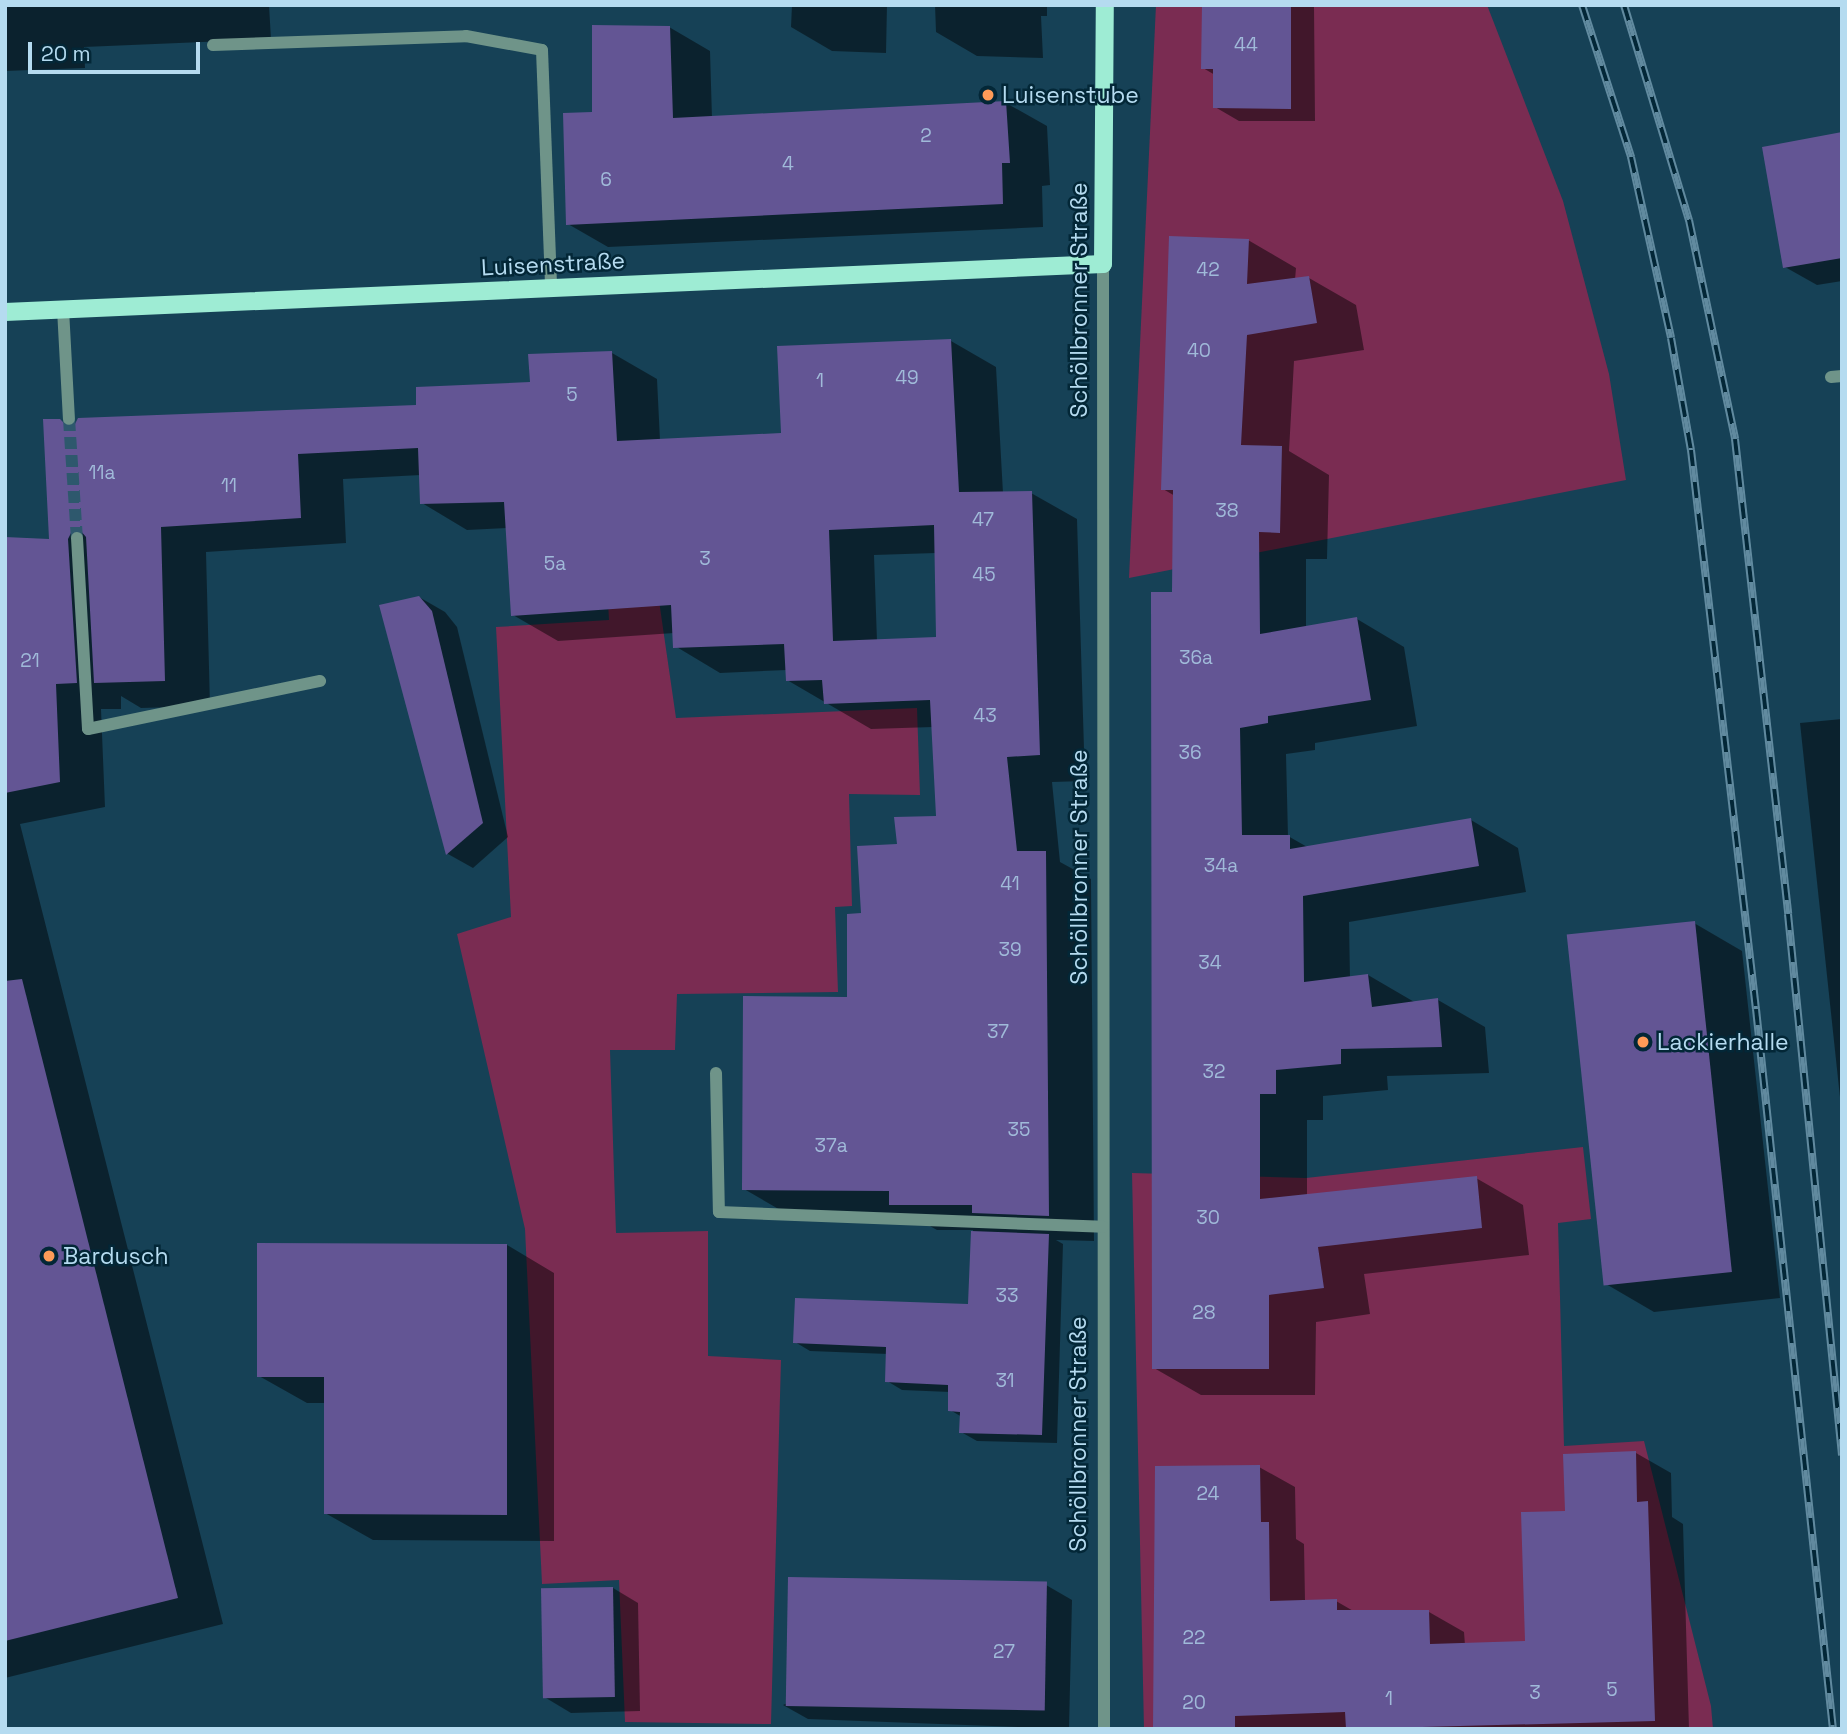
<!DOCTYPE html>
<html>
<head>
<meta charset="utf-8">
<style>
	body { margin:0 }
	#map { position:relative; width:1847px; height:1734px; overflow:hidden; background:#164156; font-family:"Space Grotesk",sans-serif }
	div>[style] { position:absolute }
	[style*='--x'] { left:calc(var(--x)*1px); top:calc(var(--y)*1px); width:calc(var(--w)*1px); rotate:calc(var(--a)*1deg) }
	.green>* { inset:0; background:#7a2c52 }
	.shadow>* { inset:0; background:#0007 }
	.building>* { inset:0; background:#635594; transform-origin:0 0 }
	.minor-tunnel>* { height:12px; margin-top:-6px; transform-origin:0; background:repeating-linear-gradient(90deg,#2e586d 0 12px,transparent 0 18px) }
	.minor>* { height:12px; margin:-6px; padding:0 6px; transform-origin:6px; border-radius:6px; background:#6f9489 }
	.major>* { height:18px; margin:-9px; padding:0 9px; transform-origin:9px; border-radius:9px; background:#9eecd4 }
	.rail>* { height:8px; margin-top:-4px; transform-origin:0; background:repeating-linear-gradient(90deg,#032737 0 16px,#618a9f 0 32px); box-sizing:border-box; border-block:2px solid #618a9f }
	.dots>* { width:19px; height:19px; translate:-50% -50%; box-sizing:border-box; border:4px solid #032737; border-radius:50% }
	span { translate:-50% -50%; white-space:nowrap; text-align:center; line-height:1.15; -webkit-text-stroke:5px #032737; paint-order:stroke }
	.number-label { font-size:19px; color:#a0bad9 }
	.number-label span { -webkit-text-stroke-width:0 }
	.poi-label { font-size:23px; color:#b5dbf0 }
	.left { translate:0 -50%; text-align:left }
	.street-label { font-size:23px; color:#b5dbf0 }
	.frame { position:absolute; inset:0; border:7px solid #b5dbf0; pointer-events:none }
	.scale { position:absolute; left:28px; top:42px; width:172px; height:32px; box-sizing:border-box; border:4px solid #b5dbf0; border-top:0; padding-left:9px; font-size:21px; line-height:24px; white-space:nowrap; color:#b5dbf0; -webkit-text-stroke:5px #032737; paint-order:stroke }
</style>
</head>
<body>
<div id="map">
	<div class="green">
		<div style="clip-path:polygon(1156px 5px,1487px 5px,1563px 201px,1609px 374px,1626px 480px,1129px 578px)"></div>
		<div style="clip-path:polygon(654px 566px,676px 718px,917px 708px,920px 795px,849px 794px,852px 906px,835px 907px,838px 992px,677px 994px,675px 1050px,610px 1050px,616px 1233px,708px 1231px,708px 1356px,781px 1360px,771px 1724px,625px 1722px,619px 1580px,542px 1584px,525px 1229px,457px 934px,511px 917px,496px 627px,609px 620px,606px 567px)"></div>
		<div style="clip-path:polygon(1583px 1147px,1591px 1219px,1558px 1223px,1564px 1446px,1644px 1441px,1711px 1706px,1713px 1729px,1144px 1729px,1132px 1173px,1306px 1178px)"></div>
	</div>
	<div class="shadow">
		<div style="clip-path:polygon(5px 5px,269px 5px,271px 39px,84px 47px,85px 68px,5px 71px)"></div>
		<div style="clip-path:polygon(792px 5px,887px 5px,886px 53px,832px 51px,791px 27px)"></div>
		<div style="clip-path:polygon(935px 5px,1047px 5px,1047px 16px,1041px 16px,1043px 58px,977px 56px,936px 32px)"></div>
		<div style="clip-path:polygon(1203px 5px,1314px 5px,1315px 121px,1239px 121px,1215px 107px,1215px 75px,1203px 68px)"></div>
		<div style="clip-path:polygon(669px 27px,710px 51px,712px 118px,1006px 103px,1047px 126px,1050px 185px,1042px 186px,1043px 227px,608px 247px,568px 224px,594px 113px)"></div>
		<div style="clip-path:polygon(1842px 134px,1842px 281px,1817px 285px,1785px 267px)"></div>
		<div style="clip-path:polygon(1248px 240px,1296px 268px,1295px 280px,1309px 278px,1356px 305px,1364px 350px,1294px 361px,1289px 451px,1329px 475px,1327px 559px,1306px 559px,1306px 628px,1357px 619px,1404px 647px,1417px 726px,1315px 743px,1315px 750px,1286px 754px,1288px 836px,1309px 848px,1471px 820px,1518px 848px,1526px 892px,1349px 922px,1350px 978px,1368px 975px,1416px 1003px,1438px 1000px,1485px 1027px,1489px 1073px,1387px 1076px,1388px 1090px,1323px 1096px,1323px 1120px,1307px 1120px,1307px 1196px,1476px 1178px,1523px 1205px,1529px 1255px,1364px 1274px,1370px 1314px,1316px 1322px,1315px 1395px,1201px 1395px,1154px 1368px,1175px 496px,1163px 489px)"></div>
		<div style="clip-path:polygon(evenodd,951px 341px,996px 367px,1003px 493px,1031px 493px,1077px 519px,1085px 781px,1052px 782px,1060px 862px,1091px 879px,1094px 1241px,1056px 1240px,1063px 1244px,1057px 1443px,977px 1441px,961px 1432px,962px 1417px,950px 1410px,950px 1392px,902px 1390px,887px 1381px,888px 1354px,810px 1351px,795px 1342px,970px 1306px,973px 1230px,937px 1230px,912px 1216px,789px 1215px,744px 1189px,849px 999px,863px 915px,899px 846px,937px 818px,933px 727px,871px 729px,787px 680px,787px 670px,720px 673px,675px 646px,674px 633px,558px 641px,513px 615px,507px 528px,467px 530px,422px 503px,421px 475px,343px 479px,346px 543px,206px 552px,210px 706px,141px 708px,121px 696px,121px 709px,101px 709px,105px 807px,20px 824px,223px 1624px,5px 1678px,5px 539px,51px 541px,60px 421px,73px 428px,418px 407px,531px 384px,612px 353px,657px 379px,660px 440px,782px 435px,951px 341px,936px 553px,937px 639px,877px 641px,874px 555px,936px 553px)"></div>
		<div style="clip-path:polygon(419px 597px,445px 612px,457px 627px,508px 837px,473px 868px,448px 854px,381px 606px)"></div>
		<div style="clip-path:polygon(1842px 719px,1842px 1116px,1800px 723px)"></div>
		<div style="clip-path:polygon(1694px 923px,1742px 951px,1780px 1298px,1654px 1312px,1606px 1284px)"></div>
		<div style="clip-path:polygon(507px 1245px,554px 1273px,554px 1541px,373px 1540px,325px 1513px,326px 1403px,307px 1403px,259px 1376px)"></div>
		<div style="clip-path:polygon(1636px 1453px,1671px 1473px,1672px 1517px,1683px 1524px,1689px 1729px,1155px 1729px,1259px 1467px,1295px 1487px,1296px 1539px,1304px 1544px,1305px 1601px,1336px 1601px,1355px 1612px,1429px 1612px,1464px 1632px,1465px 1645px,1527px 1643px,1567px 1513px)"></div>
		<div style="clip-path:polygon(1046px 1585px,1072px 1600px,1069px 1729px,808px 1719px,783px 1705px)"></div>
		<div style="clip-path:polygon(613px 1588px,638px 1603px,640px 1711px,571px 1713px,546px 1698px)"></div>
	</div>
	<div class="building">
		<div style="clip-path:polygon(1202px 5px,1291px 5px,1291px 109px,1213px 108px,1213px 69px,1201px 69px)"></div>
		<div style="clip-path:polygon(592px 25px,670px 26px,673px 118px,1006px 101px,1010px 163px,1002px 163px,1003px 204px,566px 225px,563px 113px,592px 112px)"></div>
		<div style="clip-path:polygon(1842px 132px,1842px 258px,1783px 268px,1762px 147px)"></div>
		<div style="clip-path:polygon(1169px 236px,1249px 239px,1247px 284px,1309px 276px,1317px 323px,1247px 335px,1241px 445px,1282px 446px,1280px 533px,1259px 532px,1260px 634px,1357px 617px,1371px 700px,1268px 716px,1268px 723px,1240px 728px,1242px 835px,1290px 835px,1290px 849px,1471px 818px,1479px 866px,1303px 896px,1304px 982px,1368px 974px,1372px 1007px,1438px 998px,1442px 1047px,1341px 1049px,1341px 1064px,1276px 1070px,1276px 1094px,1260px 1094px,1260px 1199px,1477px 1176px,1482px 1228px,1318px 1247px,1324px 1288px,1269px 1295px,1269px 1369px,1152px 1369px,1151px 592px,1172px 592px,1173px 490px,1161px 490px)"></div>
		<div style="clip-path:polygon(evenodd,951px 339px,959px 492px,1032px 491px,1040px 755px,1007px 757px,1017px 851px,1046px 851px,1049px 1216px,972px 1213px,972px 1205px,889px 1205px,889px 1191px,742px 1190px,743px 996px,847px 997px,847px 914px,861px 913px,857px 846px,897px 844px,894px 817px,936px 816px,930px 700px,824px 704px,822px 680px,786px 681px,784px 644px,673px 648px,671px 605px,511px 616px,504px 502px,420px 504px,418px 448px,298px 454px,301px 518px,161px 527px,165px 681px,94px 683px,86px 537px,80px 530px,72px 531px,68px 539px,77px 683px,56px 684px,60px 782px,5px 793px,5px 537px,49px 539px,43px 419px,60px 419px,69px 428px,74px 426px,78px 418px,416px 405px,416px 387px,530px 382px,528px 354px,612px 351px,617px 441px,781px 433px,777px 346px,951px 339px,934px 525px,936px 637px,833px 641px,829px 530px,934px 525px)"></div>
		<div style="clip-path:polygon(419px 596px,432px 611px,483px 823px,446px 855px,379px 605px)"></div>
		<div style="left:1695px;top:921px;width:353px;height:129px;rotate:84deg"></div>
		<div style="clip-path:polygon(22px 979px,178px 1598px,5px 1641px,5px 981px)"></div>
		<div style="clip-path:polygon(971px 1231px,1049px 1234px,1042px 1435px,959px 1433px,960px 1412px,948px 1411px,948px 1385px,885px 1382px,886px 1347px,793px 1343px,795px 1298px,968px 1304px)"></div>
		<div style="clip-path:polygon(257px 1243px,507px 1244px,507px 1515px,324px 1514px,324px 1377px,257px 1377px)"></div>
		<div style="clip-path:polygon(1636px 1451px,1637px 1502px,1648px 1501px,1655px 1721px,1346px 1729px,1345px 1712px,1235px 1716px,1235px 1729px,1153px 1729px,1155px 1466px,1260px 1465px,1261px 1522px,1269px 1522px,1270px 1601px,1337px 1599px,1337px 1610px,1429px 1610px,1430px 1644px,1525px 1641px,1521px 1512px,1565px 1511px,1563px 1454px)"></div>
		<div style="left:788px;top:1577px;width:259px;height:129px;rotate:1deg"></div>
		<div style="left:613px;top:1587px;width:110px;height:72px;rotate:89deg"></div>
	</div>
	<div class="minor-tunnel">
		<div style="--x:69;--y:419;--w:119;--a:86.2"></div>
	</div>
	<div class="minor">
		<div style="--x:213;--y:45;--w:253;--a:-2"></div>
		<div style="--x:466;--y:36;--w:77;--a:10.4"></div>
		<div style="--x:542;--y:50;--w:239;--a:87.8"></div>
		<div style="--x:1103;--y:264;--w:1465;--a:89.96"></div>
		<div style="--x:63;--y:309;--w:110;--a:86.9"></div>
		<div style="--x:1831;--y:377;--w:11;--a:-5"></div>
		<div style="--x:77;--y:538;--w:191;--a:86.7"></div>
		<div style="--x:88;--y:729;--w:237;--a:-11.7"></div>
		<div style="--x:716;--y:1073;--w:139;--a:88.8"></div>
		<div style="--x:719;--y:1212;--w:384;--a:2.2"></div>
	</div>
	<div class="major">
		<div style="--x:5;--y:312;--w:1099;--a:-2.5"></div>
		<div style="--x:1103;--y:264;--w:259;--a:-89.6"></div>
	</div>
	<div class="rail">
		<div style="--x:1582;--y:5;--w:160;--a:72.1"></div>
		<div style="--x:1631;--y:157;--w:185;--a:77.5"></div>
		<div style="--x:1671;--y:338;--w:114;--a:79.9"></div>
		<div style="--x:1691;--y:450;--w:563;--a:83.37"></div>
		<div style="--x:1756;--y:1009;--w:724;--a:83.9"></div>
		<div style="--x:1624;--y:5;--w:225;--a:73.2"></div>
		<div style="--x:1689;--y:220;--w:224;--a:78.1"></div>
		<div style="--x:1735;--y:439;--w:478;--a:83.6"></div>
		<div style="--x:1788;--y:914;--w:544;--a:84.3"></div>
	</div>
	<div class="dots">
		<div style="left:988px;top:95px;background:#fe9b58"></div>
		<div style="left:1643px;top:1042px;background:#fe9b58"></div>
		<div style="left:49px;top:1256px;background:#fe9b58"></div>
	</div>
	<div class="number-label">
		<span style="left:1246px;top:45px">44</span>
		<span style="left:926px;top:136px">2</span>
		<span style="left:788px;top:164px">4</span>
		<span style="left:606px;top:180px">6</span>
		<span style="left:1208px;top:270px">42</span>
		<span style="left:1199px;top:351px">40</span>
		<span style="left:907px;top:378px">49</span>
		<span style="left:820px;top:381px">1</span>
		<span style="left:572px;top:395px">5</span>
		<span style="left:102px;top:473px">11a</span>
		<span style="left:229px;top:486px">11</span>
		<span style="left:1227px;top:511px">38</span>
		<span style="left:983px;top:520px">47</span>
		<span style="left:705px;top:559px">3</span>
		<span style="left:555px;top:564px">5a</span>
		<span style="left:984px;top:575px">45</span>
		<span style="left:1196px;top:658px">36a</span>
		<span style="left:30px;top:661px">21</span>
		<span style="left:985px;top:716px">43</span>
		<span style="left:1190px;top:753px">36</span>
		<span style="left:1221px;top:866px">34a</span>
		<span style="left:1010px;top:884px">41</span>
		<span style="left:1010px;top:950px">39</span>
		<span style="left:1210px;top:963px">34</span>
		<span style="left:998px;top:1032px">37</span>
		<span style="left:1214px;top:1072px">32</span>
		<span style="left:1019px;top:1130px">35</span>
		<span style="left:831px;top:1146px">37a</span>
		<span style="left:1208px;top:1218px">30</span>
		<span style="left:1007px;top:1296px">33</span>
		<span style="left:1204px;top:1313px">28</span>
		<span style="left:1005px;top:1381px">31</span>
		<span style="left:1208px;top:1494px">24</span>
		<span style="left:1194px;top:1638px">22</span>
		<span style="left:1004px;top:1652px">27</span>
		<span style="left:1612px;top:1690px">5</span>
		<span style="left:1535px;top:1693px">3</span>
		<span style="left:1389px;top:1699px">1</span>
		<span style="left:1194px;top:1703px">20</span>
	</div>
	<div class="poi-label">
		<span class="left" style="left:1002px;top:95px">Luisenstube</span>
		<span class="left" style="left:1657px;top:1042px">Lackierhalle</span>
		<span class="left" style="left:63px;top:1256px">Bardusch</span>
	</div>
	<div class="street-label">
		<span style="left:553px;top:264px;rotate:-3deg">Luisenstraße</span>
		<span style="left:1079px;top:300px;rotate:-90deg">Schöllbronner Straße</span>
		<span style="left:1079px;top:867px;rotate:-90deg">Schöllbronner Straße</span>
		<span style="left:1078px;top:1434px;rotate:-90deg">Schöllbronner Straße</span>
	</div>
	<div class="frame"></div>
	<div class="scale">20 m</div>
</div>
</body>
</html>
